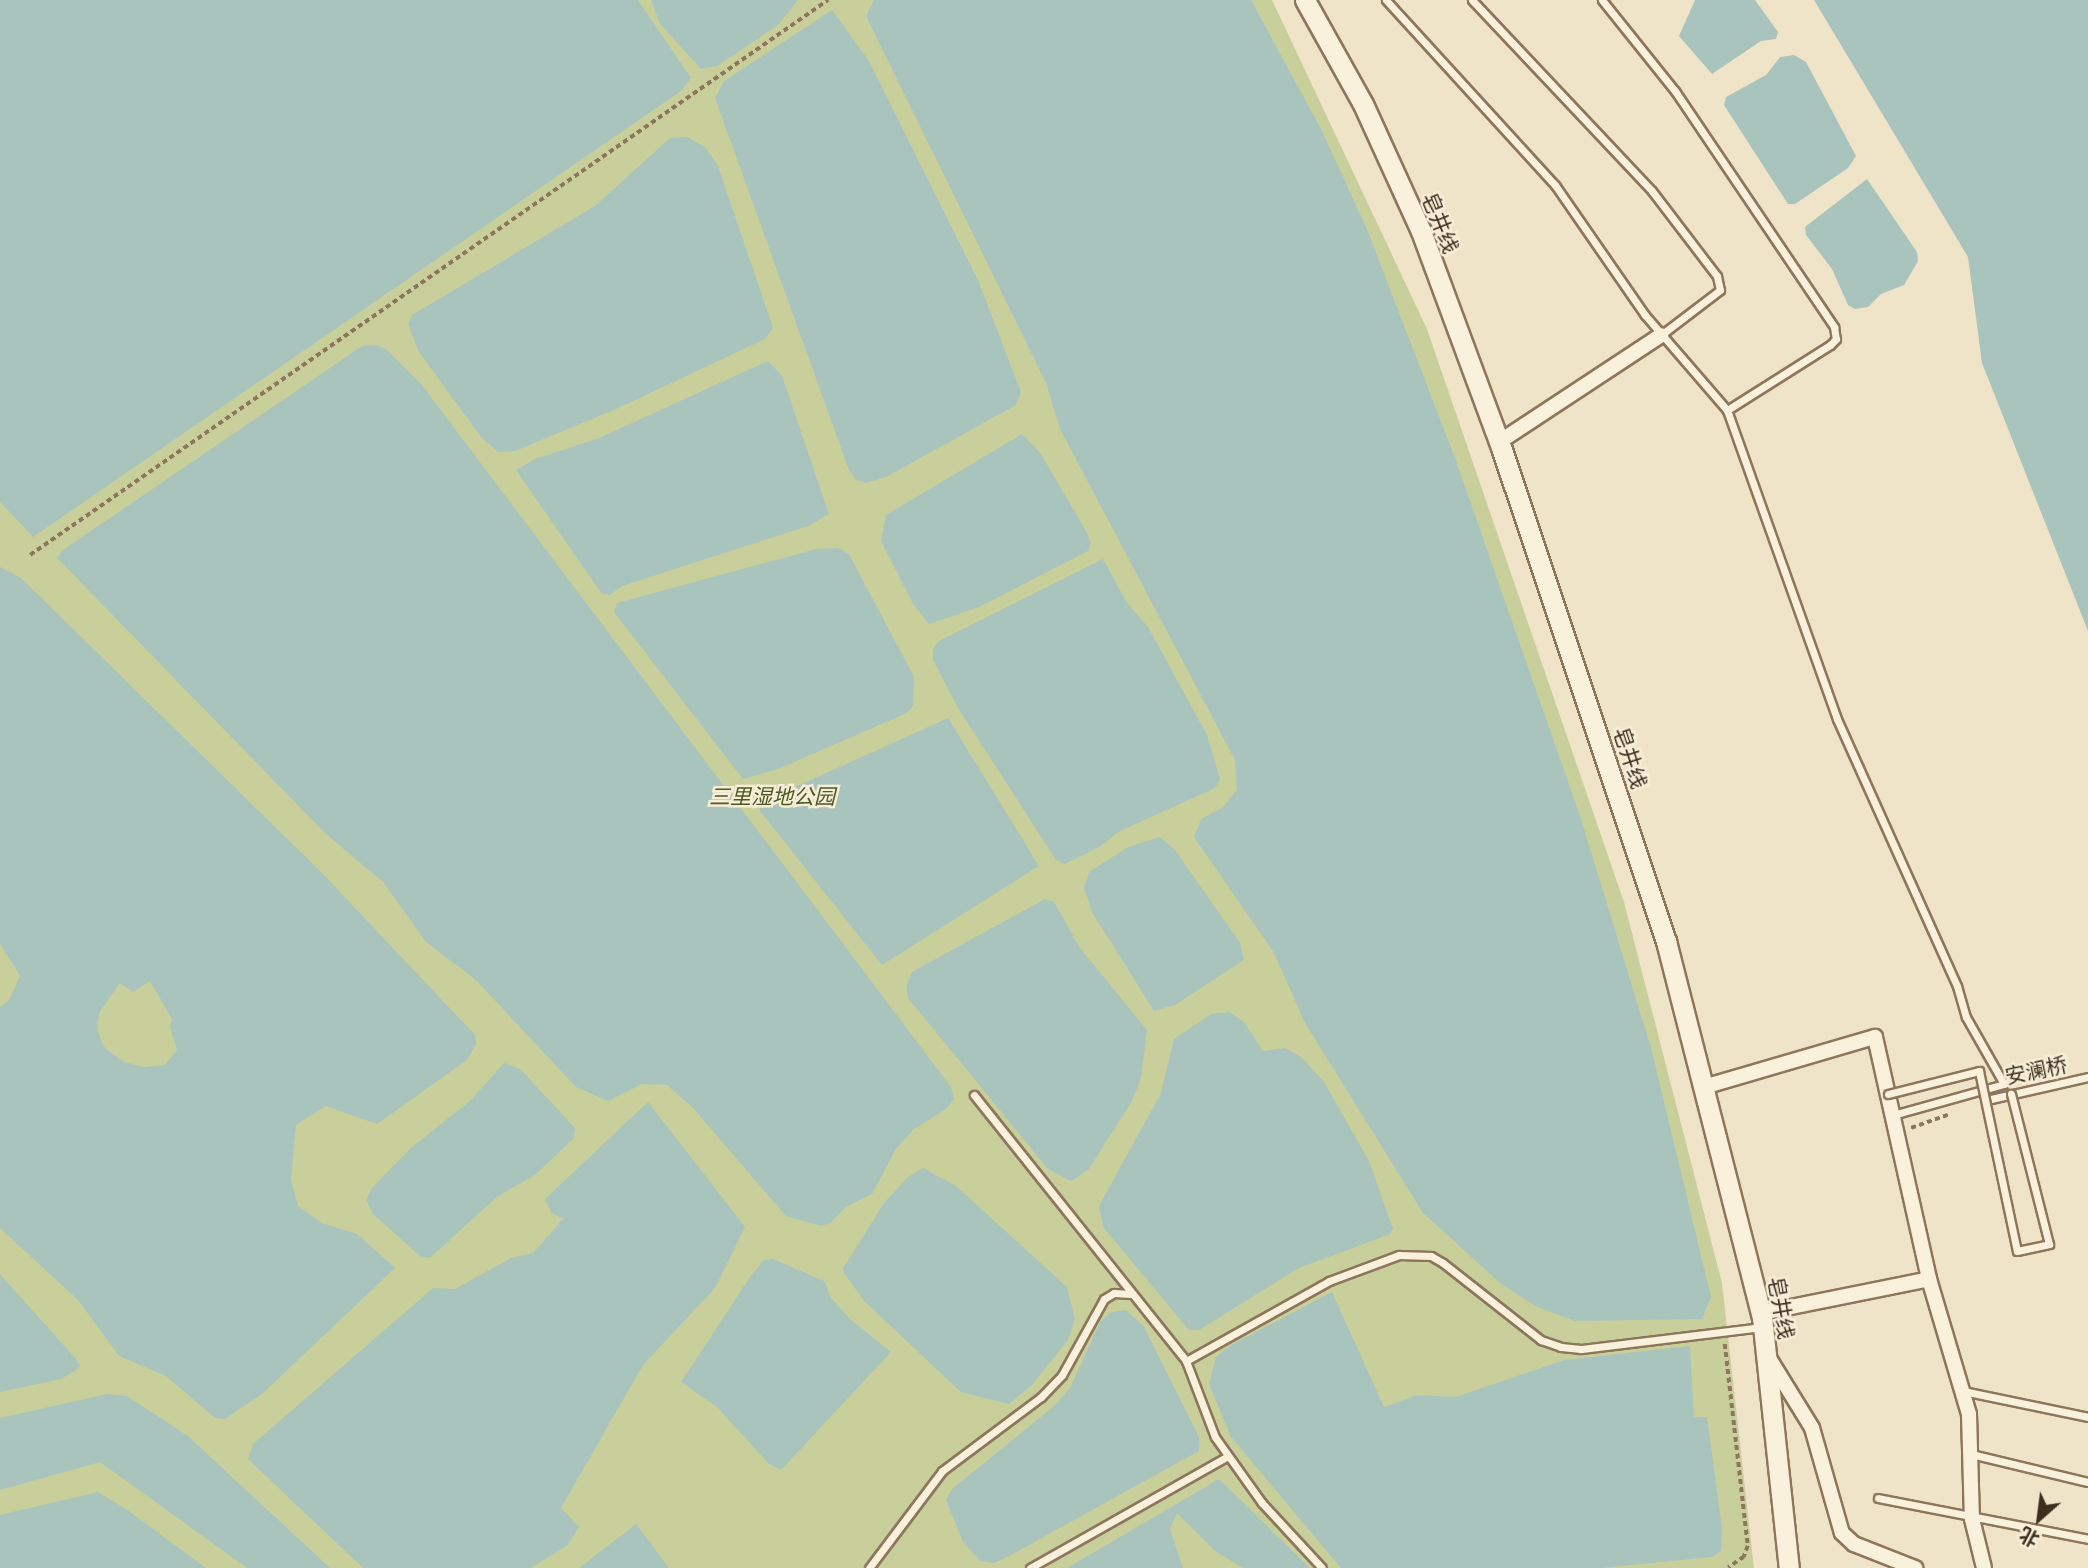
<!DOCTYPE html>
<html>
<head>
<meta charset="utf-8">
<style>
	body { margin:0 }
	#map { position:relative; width:2088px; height:1568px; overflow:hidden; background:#f0e4c8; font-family:Merriweather,"Noto Sans SC",serif }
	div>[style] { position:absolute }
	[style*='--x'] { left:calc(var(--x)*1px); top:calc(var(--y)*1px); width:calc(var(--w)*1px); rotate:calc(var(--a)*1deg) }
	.green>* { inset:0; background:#c9cf9b }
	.water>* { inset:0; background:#a9c4bc }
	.path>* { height:3.5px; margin-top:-1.75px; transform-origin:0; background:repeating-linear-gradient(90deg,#8d765c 0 5px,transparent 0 8.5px) }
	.roads { filter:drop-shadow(2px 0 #8d765c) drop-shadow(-2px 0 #8d765c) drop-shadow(0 2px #8d765c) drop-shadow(0 -2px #8d765c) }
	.lane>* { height:7px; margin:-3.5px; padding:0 3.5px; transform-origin:3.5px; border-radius:3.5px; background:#faf1dc }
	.street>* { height:14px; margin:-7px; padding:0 7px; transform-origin:7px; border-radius:7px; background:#faf1dc }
	.secondary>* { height:19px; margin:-9.5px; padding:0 9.5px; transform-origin:9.5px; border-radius:9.5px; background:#faf1dc }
	.bridges { filter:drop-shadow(2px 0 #8d765c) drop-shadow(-2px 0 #8d765c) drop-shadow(0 2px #8d765c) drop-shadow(0 -2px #8d765c) }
	.lane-bridge>* { height:7px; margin:-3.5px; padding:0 3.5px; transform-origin:3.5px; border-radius:3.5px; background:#faf1dc }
	span { translate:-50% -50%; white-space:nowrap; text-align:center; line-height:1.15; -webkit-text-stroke:5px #f7eed8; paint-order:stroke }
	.street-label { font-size:21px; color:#3d2e20 }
	.park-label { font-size:21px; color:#4d5a26; font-style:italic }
	.north { position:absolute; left:2004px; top:1484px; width:70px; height:70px; -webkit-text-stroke:5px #f7eed8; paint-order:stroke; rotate:208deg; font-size:19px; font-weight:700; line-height:28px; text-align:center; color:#3d2e20 }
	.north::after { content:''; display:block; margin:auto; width:24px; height:32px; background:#3d2e20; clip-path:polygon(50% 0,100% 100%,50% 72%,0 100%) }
</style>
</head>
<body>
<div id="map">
	<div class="green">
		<div style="clip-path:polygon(0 0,1272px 0,1427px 329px,1624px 902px,1722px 1283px,1754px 1568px,0 1568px)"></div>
	</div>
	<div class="water">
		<div style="clip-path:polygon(0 0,638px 0,691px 78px,681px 91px,33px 537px,0 502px)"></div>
		<div style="clip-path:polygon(651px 0,798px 0,778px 25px,717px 66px,701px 69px,660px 24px)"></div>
		<div style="clip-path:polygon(874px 0,1251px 0,1321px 129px,1366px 227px,1455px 458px,1581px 819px,1651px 1048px,1711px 1297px,1702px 1319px,1575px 1321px,1535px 1306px,1500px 1283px,1423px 1213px,1305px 1023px,1274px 953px,1194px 837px,1201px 819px,1222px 808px,1237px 790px,1235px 760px,1060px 429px,1046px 383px,866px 16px)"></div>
		<div style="clip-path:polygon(1695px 0,1755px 0,1778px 32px,1776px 39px,1761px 41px,1712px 74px,1679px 36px)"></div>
		<div style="clip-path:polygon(1814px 0,2088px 0,2088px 631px,1982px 363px,1968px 257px)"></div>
		<div style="clip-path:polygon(832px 10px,869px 61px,978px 280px,1021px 392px,1016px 405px,886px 477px,866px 483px,856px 480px,849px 470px,715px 98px,724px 81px)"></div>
		<div style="clip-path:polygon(1794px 55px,1806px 62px,1856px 156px,1848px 168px,1795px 204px,1788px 204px,1724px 105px,1726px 97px,1766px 75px,1780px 57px)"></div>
		<div style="clip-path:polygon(688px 137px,706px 148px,718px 166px,773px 328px,765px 339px,616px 409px,515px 451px,498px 452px,481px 437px,419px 352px,408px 324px,412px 315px,595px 206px,670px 138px)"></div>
		<div style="clip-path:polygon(1867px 179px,1917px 252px,1918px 261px,1904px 285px,1881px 294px,1868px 307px,1855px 309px,1848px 305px,1832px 269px,1806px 235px,1805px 227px)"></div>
		<div style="clip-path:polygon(376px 345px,386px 349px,421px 384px,951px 1087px,954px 1099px,946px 1109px,914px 1129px,896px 1149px,872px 1194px,846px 1207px,830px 1223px,821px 1226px,786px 1216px,693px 1108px,667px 1085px,642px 1084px,608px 1101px,576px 1087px,476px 980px,426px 942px,383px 882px,327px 835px,57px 558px,63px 550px,362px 346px)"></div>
		<div style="clip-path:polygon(768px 361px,782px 376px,829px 514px,808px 526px,622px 586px,610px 595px,602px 594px,516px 470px,535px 459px,599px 438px)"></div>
		<div style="clip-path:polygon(1022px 434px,1041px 454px,1086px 531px,1091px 543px,1088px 551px,979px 607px,929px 624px,913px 604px,881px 541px,886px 515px)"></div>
		<div style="clip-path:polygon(838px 548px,849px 554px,914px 677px,913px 706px,907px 713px,778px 769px,743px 779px,614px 612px,617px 603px,816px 549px)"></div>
		<div style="clip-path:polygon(1103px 559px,1127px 603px,1148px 627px,1207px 735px,1220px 779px,1215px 788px,1118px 832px,1101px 846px,1065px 864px,1056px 860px,958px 708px,933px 660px,933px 649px,939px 641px)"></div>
		<div style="clip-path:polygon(evenodd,0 567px,21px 578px,321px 872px,475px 1035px,476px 1044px,467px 1060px,377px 1124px,326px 1106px,296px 1125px,291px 1180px,298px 1206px,322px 1223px,357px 1234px,395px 1268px,262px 1394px,225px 1419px,215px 1418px,166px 1376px,119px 1356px,78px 1300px,0 1228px,0 1007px,9px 1000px,20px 976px,0 944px,0 567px,150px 981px,172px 1019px,170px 1027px,177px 1050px,165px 1065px,143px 1067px,124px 1062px,105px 1048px,97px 1030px,99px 1013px,120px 983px,133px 992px,150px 981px)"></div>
		<div style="clip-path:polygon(948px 718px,1039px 866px,882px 965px,760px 811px,760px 803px)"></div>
		<div style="clip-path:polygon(1160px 837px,1175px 850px,1240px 943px,1244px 960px,1175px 1005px,1154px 1011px,1092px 912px,1084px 888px,1089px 872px,1128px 847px)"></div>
		<div style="clip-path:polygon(1045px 899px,1054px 902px,1080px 948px,1147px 1030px,1141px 1078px,1132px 1101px,1089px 1169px,1071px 1181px,1048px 1169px,908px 998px,906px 986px,912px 972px)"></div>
		<div style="clip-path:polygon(1230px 1012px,1244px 1022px,1263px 1051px,1285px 1048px,1300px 1056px,1324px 1082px,1369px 1161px,1393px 1229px,1390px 1234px,1299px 1268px,1199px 1330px,1189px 1330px,1103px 1227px,1099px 1206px,1161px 1093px,1174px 1039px,1211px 1014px)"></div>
		<div style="clip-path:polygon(504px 1063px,520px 1069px,575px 1128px,574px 1138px,535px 1175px,498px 1196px,430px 1258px,421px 1257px,373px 1214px,366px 1200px,371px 1189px,411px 1148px,470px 1101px)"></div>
		<div style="clip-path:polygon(648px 1102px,745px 1227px,715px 1288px,643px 1365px,561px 1508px,579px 1527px,568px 1545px,531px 1568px,363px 1568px,248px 1459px,253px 1444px,433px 1288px,455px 1289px,511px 1258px,533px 1253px,563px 1219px,551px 1212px,545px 1199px)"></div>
		<div style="clip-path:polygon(923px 1168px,956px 1186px,1067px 1287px,1075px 1319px,1068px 1340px,1032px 1385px,1009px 1404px,961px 1392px,864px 1301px,842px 1270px,884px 1203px,908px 1177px)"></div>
		<div style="clip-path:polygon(773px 1259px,824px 1281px,831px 1298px,850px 1319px,891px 1352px,781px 1470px,769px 1464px,717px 1407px,681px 1382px,750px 1277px,764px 1260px)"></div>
		<div style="clip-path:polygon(0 1274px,76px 1359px,80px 1365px,76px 1370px,61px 1379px,0 1392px)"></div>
		<div style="clip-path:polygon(1332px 1292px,1384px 1407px,1417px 1395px,1456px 1397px,1564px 1360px,1690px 1346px,1694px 1417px,1707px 1417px,1722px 1529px,1721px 1551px,1712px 1557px,1601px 1568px,1341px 1568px,1231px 1437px,1209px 1384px,1216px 1357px,1231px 1345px)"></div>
		<div style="clip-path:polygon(1126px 1310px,1144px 1327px,1199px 1437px,1199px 1451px,1009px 1556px,994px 1563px,980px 1561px,963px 1542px,946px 1500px,952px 1489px,1053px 1407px,1070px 1388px,1100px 1322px,1111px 1312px)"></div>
		<div style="clip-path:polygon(107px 1394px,127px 1396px,188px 1436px,330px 1568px,247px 1568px,100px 1462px,0 1490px,0 1418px)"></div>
		<div style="clip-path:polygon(1219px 1479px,1310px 1568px,1243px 1568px,1215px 1551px,1177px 1513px,1170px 1529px,1183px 1568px,1067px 1568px)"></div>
		<div style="clip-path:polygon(98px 1492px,126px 1509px,206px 1568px,0 1568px,0 1515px)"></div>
		<div style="clip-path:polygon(636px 1524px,669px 1568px,579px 1568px)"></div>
	</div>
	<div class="path">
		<div style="--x:30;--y:555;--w:972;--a:-34.82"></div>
		<div style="--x:1911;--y:1128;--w:41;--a:-19.7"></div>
		<div style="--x:1725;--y:1344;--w:203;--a:83.5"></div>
		<div style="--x:1748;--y:1546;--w:12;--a:110"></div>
		<div style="--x:1744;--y:1557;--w:19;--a:145"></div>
	</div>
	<div class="roads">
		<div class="lane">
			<div style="--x:1386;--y:0;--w:251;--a:47.6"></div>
			<div style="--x:1555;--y:185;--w:158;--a:55.3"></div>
			<div style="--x:1645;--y:315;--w:125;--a:49.2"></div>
			<div style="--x:1727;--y:410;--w:328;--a:70.4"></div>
			<div style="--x:1837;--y:719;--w:293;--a:65.8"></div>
			<div style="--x:1957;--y:986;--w:32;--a:74"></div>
			<div style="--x:1966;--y:1017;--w:77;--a:60.4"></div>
			<div style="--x:2004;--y:1084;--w:115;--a:164.4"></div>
			<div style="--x:1472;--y:0;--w:262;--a:46.7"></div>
			<div style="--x:1652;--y:191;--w:107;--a:52.6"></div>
			<div style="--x:1717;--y:276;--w:14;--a:78"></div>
			<div style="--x:1720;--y:290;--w:74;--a:142.7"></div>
			<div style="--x:1602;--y:0;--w:117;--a:51.3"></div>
			<div style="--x:1675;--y:91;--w:285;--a:56"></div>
			<div style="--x:1834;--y:327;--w:12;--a:81"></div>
			<div style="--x:1836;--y:339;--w:8;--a:135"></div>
			<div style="--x:1830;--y:345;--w:122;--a:147.7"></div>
			<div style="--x:974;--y:1095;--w:340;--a:51.4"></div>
			<div style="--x:1186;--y:1361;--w:81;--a:69.1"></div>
			<div style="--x:1215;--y:1437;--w:81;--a:54.5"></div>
			<div style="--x:1262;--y:1503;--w:88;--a:47.3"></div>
			<div style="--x:1991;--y:1099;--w:99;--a:-12.8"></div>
			<div style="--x:1186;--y:1361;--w:164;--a:-29.2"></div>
			<div style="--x:1329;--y:1281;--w:75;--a:-20.4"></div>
			<div style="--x:1399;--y:1255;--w:32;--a:2"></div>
			<div style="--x:1431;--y:1256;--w:14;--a:30"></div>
			<div style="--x:1443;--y:1263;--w:125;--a:38.2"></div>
			<div style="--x:1541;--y:1340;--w:21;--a:19"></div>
			<div style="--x:1561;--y:1347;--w:20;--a:6"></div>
			<div style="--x:1581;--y:1349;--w:183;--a:-6.9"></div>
			<div style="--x:1963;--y:1391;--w:128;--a:11.7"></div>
			<div style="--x:1971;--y:1454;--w:120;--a:13.5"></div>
			<div style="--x:1878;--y:1498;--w:214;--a:11"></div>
			<div style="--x:869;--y:1568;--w:121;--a:-53"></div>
			<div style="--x:942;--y:1471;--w:124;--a:-36.8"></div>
			<div style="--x:1041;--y:1397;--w:30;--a:-46"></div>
			<div style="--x:1062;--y:1375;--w:87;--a:-61.1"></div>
			<div style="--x:1104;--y:1299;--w:12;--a:-31"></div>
			<div style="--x:1114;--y:1293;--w:16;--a:4"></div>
			<div style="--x:1030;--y:1568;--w:227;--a:-29.5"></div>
		</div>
		<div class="street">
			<div style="--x:1499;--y:442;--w:194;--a:-33.4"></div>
			<div style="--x:1707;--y:1086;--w:175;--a:-16.3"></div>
			<div style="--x:1875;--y:1037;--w:248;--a:77.4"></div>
			<div style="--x:1929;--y:1279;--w:141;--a:73.5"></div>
			<div style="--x:1969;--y:1414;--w:105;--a:88.4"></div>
			<div style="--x:1972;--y:1519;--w:50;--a:76.2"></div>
			<div style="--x:1761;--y:1313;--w:171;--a:-11.4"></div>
			<div style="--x:1767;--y:1355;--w:86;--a:58.3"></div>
			<div style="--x:1812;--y:1428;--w:109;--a:74.1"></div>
			<div style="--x:1842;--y:1533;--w:16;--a:43"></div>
			<div style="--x:1854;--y:1544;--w:66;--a:21.5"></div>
		</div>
		<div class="secondary">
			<div style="--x:1305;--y:0;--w:119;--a:60.9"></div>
			<div style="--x:1363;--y:104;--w:140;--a:65.5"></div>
			<div style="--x:1421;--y:231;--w:233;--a:69.7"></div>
			<div style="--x:1502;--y:450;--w:518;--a:71.53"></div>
			<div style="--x:1666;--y:941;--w:388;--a:75.7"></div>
			<div style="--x:1762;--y:1317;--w:252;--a:83.9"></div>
		</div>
	</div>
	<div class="bridges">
		<div class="lane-bridge">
			<div style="--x:1888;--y:1094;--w:94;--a:-14.2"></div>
			<div style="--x:1979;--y:1071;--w:184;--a:78.1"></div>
			<div style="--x:2017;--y:1251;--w:33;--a:-12"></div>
			<div style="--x:2049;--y:1244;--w:155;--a:-104.2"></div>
		</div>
	</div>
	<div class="street-label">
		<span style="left:1440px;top:223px;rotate:68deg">皂井线</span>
		<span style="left:1630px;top:758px;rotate:72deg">皂井线</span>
		<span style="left:2036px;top:1071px;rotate:-12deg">安澜桥</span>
		<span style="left:1781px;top:1308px;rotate:80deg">皂井线</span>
	</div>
	<div class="park-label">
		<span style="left:772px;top:797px">三里湿地公园</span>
	</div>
	<div class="north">北</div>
</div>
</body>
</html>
